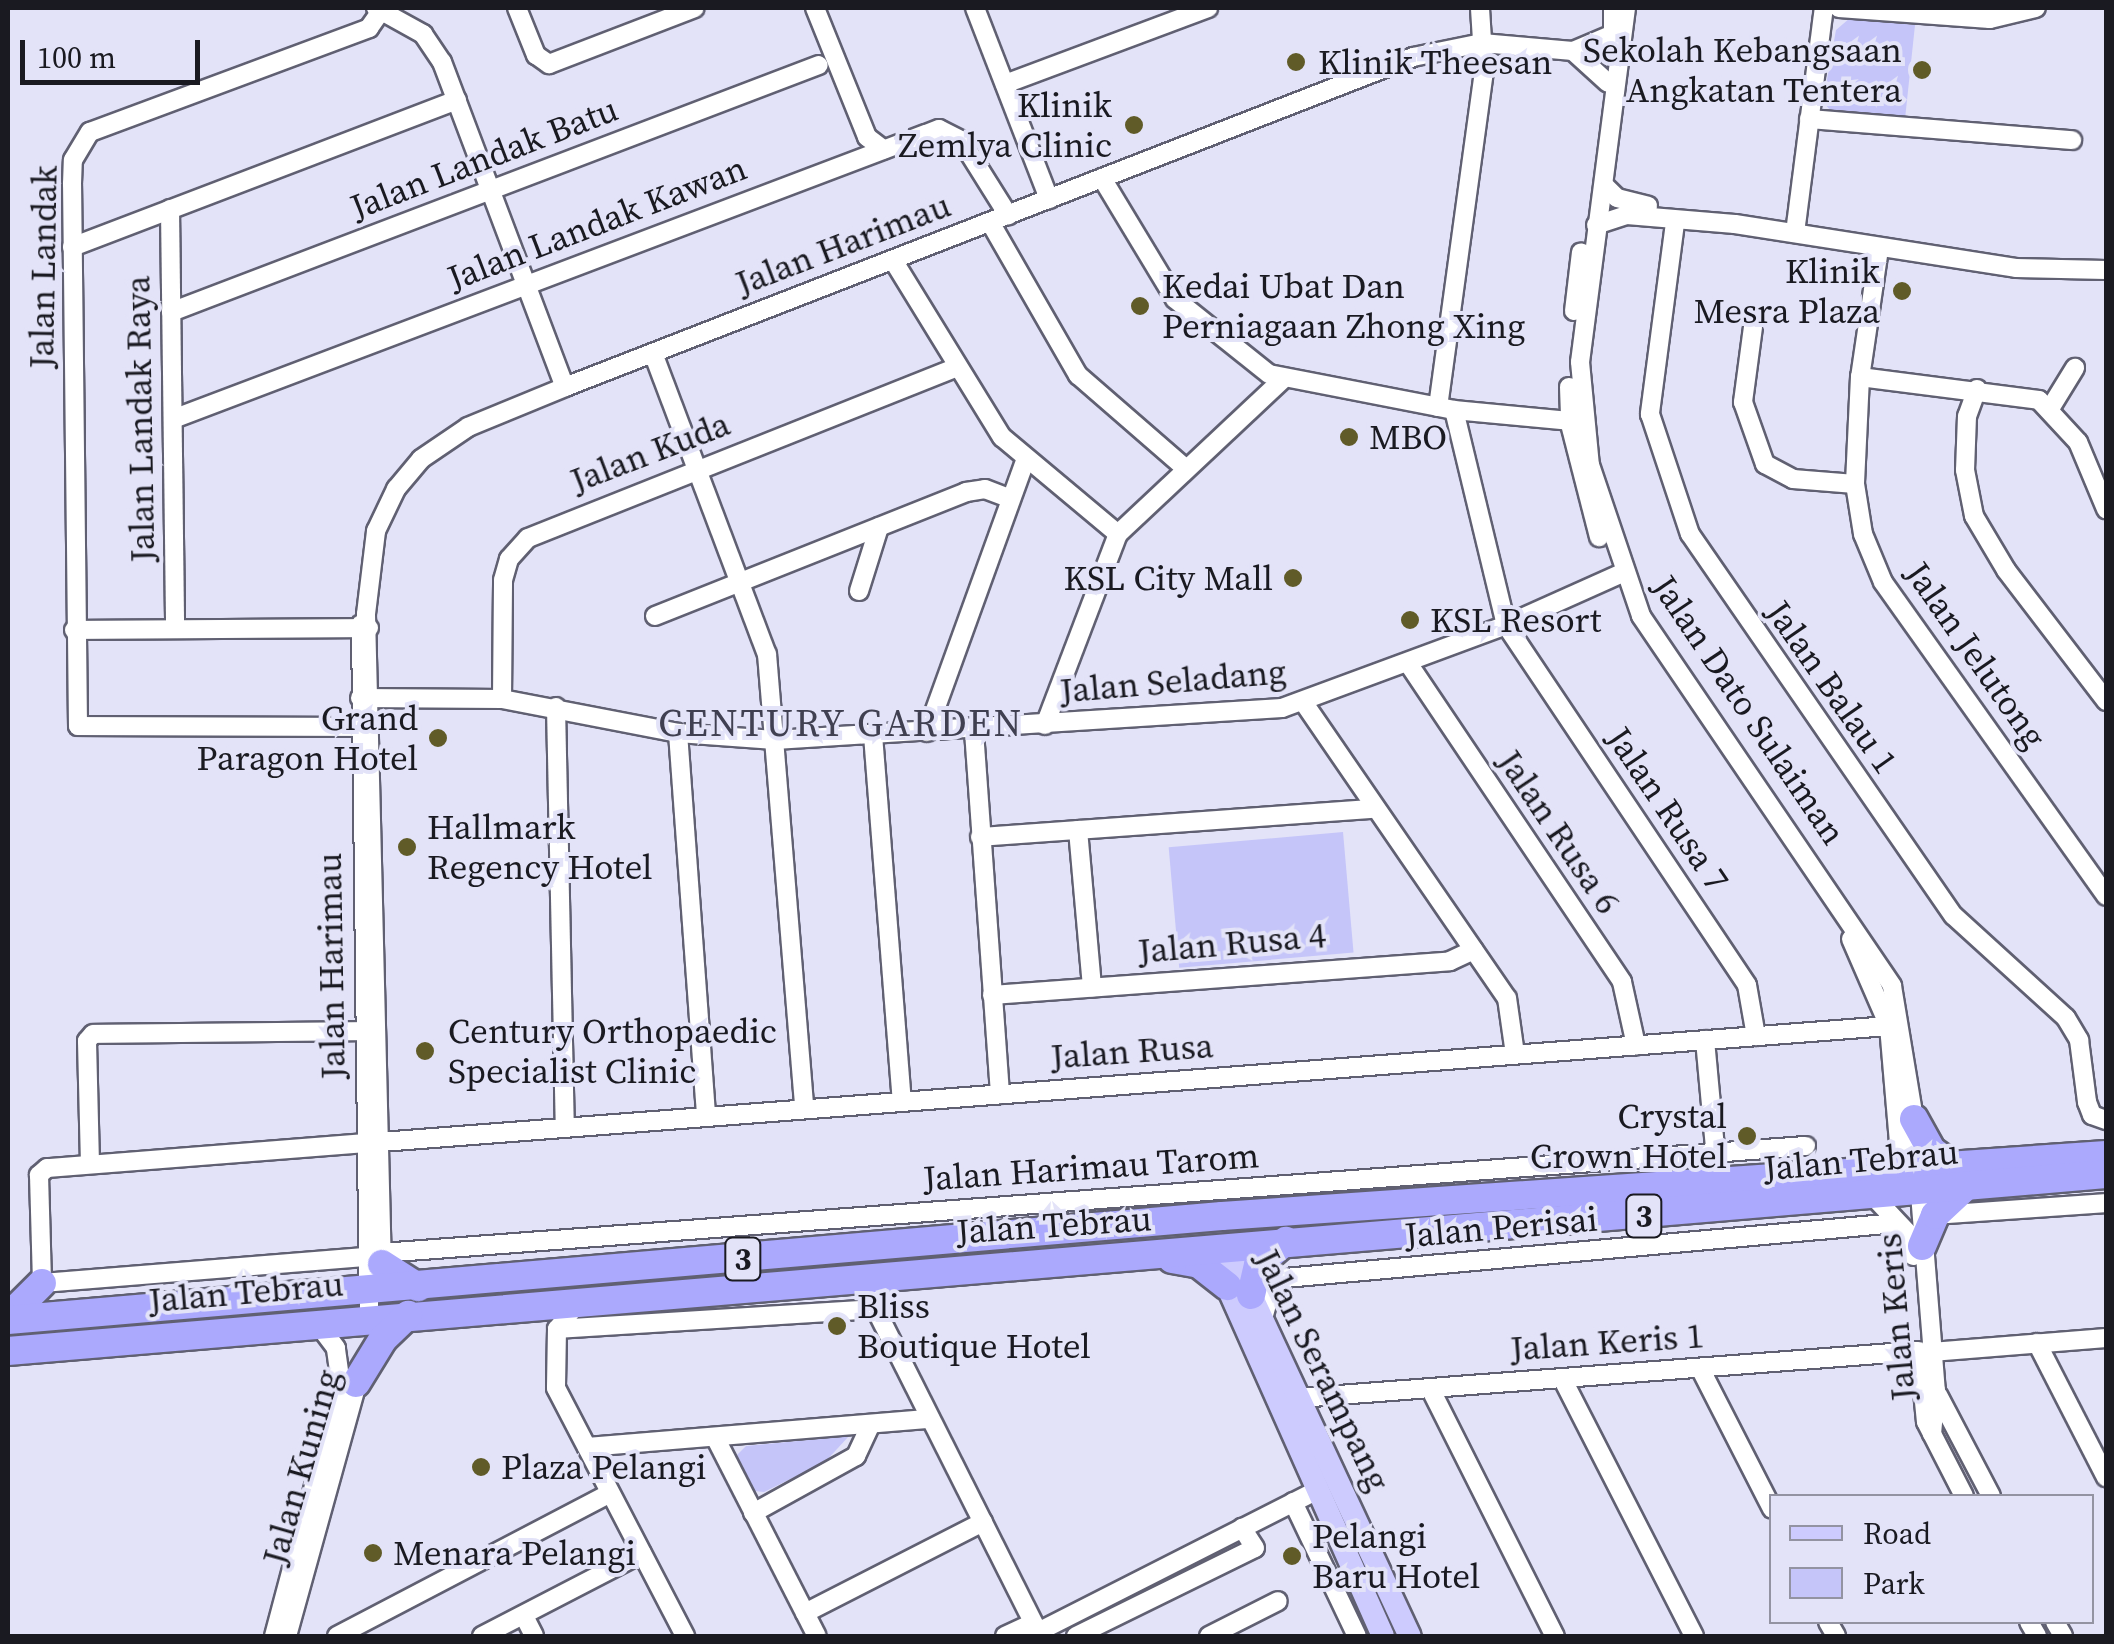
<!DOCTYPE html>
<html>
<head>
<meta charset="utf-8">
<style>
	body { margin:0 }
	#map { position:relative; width:2114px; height:1644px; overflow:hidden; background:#e3e3f8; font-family:"Source Serif 4",serif }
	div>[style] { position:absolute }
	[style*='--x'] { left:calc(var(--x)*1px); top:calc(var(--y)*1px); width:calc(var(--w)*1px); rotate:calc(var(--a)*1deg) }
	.green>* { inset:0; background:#c5c5f9; transform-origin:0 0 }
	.roads { filter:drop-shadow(2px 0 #606072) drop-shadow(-2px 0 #606072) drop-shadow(0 2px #606072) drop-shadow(0 -2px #606072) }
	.minor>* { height:18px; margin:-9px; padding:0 9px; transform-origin:9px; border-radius:9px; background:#fff }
	.major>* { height:22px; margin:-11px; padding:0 11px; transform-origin:11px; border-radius:11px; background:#cdcbfe }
	.highway>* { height:28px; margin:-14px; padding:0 14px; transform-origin:14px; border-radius:14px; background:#aba9fd }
	.dots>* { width:28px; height:28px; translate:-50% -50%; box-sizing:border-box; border:5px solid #e3e3f8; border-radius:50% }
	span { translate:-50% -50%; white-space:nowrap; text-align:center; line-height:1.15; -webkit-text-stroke:8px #e3e3f8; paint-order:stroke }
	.shield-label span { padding:2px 8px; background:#e3e3f8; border:2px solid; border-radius:8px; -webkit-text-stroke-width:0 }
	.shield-label { font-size:32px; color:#1a1a21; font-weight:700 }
	.poi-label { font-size:35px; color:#1a1a21 }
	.right { translate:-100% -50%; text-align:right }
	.left { translate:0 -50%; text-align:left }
	.street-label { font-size:35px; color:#1a1a21 }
	.neighbourhood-label { font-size:38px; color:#404051; letter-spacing:2.5px }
	.frame { position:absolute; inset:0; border:10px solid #1a1a21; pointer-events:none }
	.legend { position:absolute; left:1769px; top:1494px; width:325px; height:130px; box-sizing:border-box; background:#e3e3f8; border:2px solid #9393a2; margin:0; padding:12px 18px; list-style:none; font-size:30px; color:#1a1a21 }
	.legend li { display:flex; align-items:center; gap:20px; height:50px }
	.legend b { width:50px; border:2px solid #9393a2 }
	.scale { position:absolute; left:20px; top:40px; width:180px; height:45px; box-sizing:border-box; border:5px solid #1a1a21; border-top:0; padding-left:12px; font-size:30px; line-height:35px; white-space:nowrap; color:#1a1a21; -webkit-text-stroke:8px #e3e3f8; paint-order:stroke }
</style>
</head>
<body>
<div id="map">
	<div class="green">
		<div style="clip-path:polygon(1850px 18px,1915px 25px,1905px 119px,1833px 113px,1823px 102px,1836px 30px)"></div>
		<div style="left:1343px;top:832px;width:121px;height:175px;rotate:85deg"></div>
		<div style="clip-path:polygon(849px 1436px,825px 1462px,764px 1492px,754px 1491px,737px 1455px,746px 1446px)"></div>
	</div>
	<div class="roads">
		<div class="minor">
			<div style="--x:376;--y:8;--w:54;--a:29"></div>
			<div style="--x:423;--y:34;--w:34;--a:56"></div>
			<div style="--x:442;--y:62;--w:347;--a:69.3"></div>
			<div style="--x:517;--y:8;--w:51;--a:68"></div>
			<div style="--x:536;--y:55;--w:16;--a:35"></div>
			<div style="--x:549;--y:64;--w:156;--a:-21"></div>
			<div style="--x:815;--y:8;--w:139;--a:68"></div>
			<div style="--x:867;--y:137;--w:21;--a:37"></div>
			<div style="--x:975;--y:8;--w:205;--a:68.8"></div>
			<div style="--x:1626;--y:8;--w:357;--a:97.4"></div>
			<div style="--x:1580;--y:362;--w:103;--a:84.5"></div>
			<div style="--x:1590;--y:465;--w:159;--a:71.3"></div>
			<div style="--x:1641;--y:616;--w:447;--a:55.8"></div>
			<div style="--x:1892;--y:986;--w:135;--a:80.6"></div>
			<div style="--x:1914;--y:1119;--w:272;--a:85.4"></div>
			<div style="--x:1936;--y:1390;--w:44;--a:95.2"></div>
			<div style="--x:1839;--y:8;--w:151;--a:4.2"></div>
			<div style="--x:1990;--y:19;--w:47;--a:-13.4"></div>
			<div style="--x:1613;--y:44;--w:36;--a:-90"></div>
			<div style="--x:1573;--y:51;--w:47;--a:42.4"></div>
			<div style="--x:1005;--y:84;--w:217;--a:-20.5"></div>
			<div style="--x:1809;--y:119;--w:264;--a:4.6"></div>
			<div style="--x:1102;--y:178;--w:141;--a:58.9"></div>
			<div style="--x:1175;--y:299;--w:120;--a:38.6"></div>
			<div style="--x:1269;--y:374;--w:188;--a:11"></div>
			<div style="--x:1454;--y:410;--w:129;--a:5.4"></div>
			<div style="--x:1604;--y:185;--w:18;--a:45"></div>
			<div style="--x:1617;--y:198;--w:32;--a:14"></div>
			<div style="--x:170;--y:209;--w:419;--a:89.3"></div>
			<div style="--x:990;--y:222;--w:177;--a:60.1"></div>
			<div style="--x:1078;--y:375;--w:143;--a:41"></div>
			<div style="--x:1675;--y:223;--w:193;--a:97.5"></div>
			<div style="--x:1650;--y:414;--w:126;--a:71.6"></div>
			<div style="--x:1690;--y:534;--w:464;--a:55.4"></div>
			<div style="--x:1954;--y:916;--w:151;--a:42.3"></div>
			<div style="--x:2066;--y:1018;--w:26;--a:59"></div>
			<div style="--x:2079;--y:1040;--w:63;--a:82.6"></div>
			<div style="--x:2087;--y:1102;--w:14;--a:69"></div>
			<div style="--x:2092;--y:1115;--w:15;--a:20"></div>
			<div style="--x:1596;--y:225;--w:33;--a:-18"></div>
			<div style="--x:1627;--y:215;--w:108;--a:4.8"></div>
			<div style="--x:1735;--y:224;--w:284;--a:8.9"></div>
			<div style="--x:2016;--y:268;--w:90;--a:1.3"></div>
			<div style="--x:1795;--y:233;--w:227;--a:-82.7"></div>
			<div style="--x:72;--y:247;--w:412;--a:-20.9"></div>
			<div style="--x:1879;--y:249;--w:129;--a:98.4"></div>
			<div style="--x:1860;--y:377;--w:107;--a:92.7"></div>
			<div style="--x:1855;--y:484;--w:51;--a:80.9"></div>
			<div style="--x:1863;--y:534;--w:52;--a:67.4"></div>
			<div style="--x:1883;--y:582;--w:385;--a:54.6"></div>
			<div style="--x:893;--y:260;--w:208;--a:58.4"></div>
			<div style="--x:1002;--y:437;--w:151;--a:39.9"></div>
			<div style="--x:1574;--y:311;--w:59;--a:-83.2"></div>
			<div style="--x:171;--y:312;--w:693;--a:-20.87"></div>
			<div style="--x:1753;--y:327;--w:76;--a:97.6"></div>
			<div style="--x:1743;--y:402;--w:66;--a:70.5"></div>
			<div style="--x:1765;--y:464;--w:32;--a:28"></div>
			<div style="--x:1793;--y:479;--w:62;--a:4.6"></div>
			<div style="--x:653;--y:353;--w:322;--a:69.3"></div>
			<div style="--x:767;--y:654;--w:456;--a:85.3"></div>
			<div style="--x:1860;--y:377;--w:180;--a:7.3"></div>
			<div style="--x:2039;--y:400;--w:57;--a:47.1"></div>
			<div style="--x:2078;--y:442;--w:73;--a:67.3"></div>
			<div style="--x:1569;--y:387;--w:37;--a:88"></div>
			<div style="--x:1570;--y:424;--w:117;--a:75.6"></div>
			<div style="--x:1977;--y:389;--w:29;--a:110"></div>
			<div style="--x:1967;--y:416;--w:54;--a:92.1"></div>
			<div style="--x:1965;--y:470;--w:47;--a:78.9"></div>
			<div style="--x:1974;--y:516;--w:63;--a:59.3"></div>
			<div style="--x:2006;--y:570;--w:165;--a:52.6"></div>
			<div style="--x:1438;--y:407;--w:338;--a:-82.2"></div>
			<div style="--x:1484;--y:72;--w:64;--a:-93.6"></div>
			<div style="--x:2051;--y:407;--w:46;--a:-58.4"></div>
			<div style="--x:1454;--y:410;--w:221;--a:76.4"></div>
			<div style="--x:1506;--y:625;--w:433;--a:56.2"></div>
			<div style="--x:1747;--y:985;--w:52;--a:80"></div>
			<div style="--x:173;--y:419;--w:819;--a:-20.74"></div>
			<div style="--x:939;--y:129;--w:25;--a:27"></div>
			<div style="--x:961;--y:140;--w:89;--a:57.9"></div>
			<div style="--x:859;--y:591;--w:67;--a:-72.6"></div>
			<div style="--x:655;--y:616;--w:335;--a:-21.7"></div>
			<div style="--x:966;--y:492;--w:19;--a:-9"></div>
			<div style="--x:985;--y:489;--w:25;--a:21"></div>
			<div style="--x:361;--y:624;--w:694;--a:89.34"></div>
			<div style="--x:74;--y:630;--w:295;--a:-0.4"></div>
			<div style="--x:1408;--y:663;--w:384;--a:56.1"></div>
			<div style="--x:1622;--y:982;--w:65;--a:77.5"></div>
			<div style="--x:360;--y:698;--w:142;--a:0.4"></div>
			<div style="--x:502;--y:699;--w:179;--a:10.9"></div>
			<div style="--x:678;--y:733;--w:97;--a:4.1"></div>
			<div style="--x:775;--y:740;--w:508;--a:-3.61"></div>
			<div style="--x:1282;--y:708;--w:239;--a:-20.3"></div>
			<div style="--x:1506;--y:625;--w:127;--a:-24.1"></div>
			<div style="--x:502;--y:699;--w:119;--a:-89.5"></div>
			<div style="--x:503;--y:580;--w:22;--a:-74"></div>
			<div style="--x:509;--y:559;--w:28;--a:-48"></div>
			<div style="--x:528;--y:538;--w:461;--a:-21.7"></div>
			<div style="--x:1304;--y:703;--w:358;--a:55.5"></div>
			<div style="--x:1507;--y:998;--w:57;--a:81.9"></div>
			<div style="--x:556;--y:707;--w:420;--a:88.8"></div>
			<div style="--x:1045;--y:725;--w:204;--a:-69.1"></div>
			<div style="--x:1118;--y:534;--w:225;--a:-43.2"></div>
			<div style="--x:360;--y:727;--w:282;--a:-179.8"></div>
			<div style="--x:78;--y:726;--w:542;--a:-90.63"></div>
			<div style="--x:72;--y:184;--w:24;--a:-88"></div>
			<div style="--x:73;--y:160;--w:33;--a:-59"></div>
			<div style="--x:90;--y:132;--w:298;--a:-20.4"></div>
			<div style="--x:369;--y:28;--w:21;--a:-55"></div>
			<div style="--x:974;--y:731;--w:364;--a:85.9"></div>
			<div style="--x:927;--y:732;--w:287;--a:-70.1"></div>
			<div style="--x:678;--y:733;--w:384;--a:85.8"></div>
			<div style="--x:873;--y:735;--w:367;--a:85.5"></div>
			<div style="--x:1078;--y:830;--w:158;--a:84.9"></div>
			<div style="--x:980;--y:837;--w:396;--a:-4.1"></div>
			<div style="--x:1851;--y:939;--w:95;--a:66.4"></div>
			<div style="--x:1889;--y:1026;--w:154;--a:85.1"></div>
			<div style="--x:992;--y:995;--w:459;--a:-4.2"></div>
			<div style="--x:1450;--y:961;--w:26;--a:-25"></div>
			<div style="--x:1705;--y:1040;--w:142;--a:84.7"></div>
			<div style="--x:381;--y:1142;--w:1512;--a:-4.4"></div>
			<div style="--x:366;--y:1143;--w:320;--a:175.5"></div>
			<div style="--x:47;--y:1168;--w:11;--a:139"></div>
			<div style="--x:39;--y:1175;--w:108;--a:88.4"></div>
			<div style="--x:42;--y:1283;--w:327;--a:-4.6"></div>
			<div style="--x:90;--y:1164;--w:123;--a:-91.4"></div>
			<div style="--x:87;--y:1041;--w:9;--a:-49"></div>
			<div style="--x:93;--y:1034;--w:272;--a:-0.6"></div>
			<div style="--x:1874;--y:1197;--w:47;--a:46.7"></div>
			<div style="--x:1906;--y:1231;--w:26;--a:74"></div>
			<div style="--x:1935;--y:1215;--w:171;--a:-4"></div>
			<div style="--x:382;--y:1253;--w:1428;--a:-4.3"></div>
			<div style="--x:382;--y:1270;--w:656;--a:-91.4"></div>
			<div style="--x:366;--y:614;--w:84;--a:-83.1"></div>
			<div style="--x:376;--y:531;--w:47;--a:-64.5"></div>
			<div style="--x:396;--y:489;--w:39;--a:-50"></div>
			<div style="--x:421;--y:459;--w:57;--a:-34.2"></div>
			<div style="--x:468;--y:427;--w:105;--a:-22.4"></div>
			<div style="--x:565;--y:387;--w:910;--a:-21.26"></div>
			<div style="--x:1413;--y:57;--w:70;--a:-11.5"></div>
			<div style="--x:1482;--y:43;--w:91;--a:5"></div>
			<div style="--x:1573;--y:51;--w:43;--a:-23"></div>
			<div style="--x:859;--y:1276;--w:403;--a:63.3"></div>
			<div style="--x:576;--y:1305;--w:31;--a:128"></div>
			<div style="--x:557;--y:1329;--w:59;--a:91"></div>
			<div style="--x:556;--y:1388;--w:280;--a:62.5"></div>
			<div style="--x:1262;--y:1322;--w:41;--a:-74.2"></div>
			<div style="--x:1273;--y:1283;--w:13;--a:-23"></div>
			<div style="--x:1285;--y:1278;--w:613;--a:-5.14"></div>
			<div style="--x:557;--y:1329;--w:319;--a:-3.6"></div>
			<div style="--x:2037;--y:1343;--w:151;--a:62.8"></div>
			<div style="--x:1931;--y:1352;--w:176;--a:-4.6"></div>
			<div style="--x:1920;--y:1361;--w:61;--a:84.4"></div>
			<div style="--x:1926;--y:1422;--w:83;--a:62.8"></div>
			<div style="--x:1700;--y:1368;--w:158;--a:62.9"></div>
			<div style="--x:1562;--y:1378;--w:290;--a:62.9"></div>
			<div style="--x:1430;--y:1388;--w:278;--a:63.3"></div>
			<div style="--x:1938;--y:1395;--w:114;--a:62.3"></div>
			<div style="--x:1299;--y:1398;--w:622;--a:-4.34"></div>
			<div style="--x:716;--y:1439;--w:221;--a:62.9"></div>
			<div style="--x:587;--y:1447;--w:344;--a:-4.7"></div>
			<div style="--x:1293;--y:1502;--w:148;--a:64.5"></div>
			<div style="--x:753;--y:1513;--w:118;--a:-29"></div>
			<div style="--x:856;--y:1456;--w:35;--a:-65"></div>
			<div style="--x:805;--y:1613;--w:200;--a:-27.1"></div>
			<div style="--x:524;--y:1616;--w:22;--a:63"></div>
			<div style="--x:1828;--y:1622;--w:16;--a:60"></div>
			<div style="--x:2029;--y:1622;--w:16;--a:60"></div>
			<div style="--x:2055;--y:1622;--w:16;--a:60"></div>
			<div style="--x:1038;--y:1632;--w:312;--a:-26.9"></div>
			<div style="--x:274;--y:1636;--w:260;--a:-75.1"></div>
			<div style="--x:341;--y:1385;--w:37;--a:-98"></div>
			<div style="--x:336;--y:1348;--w:31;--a:-127"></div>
			<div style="--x:287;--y:1636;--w:270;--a:-74.5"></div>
			<div style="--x:337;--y:1636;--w:308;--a:-27.6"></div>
			<div style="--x:482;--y:1636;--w:180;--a:-27.4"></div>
			<div style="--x:1005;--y:1636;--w:31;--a:-25"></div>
			<div style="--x:1076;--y:1636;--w:199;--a:-26.2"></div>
			<div style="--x:1255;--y:1548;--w:24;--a:-123"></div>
			<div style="--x:1209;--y:1636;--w:77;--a:-26.9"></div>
		</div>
		<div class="major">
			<div style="--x:1383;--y:1636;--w:383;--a:-114"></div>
			<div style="--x:1227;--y:1286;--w:23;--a:-113"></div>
			<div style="--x:1218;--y:1265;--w:17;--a:-77"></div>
			<div style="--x:1222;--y:1248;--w:16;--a:43"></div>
			<div style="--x:1234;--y:1259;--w:416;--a:65"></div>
		</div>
		<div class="highway">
			<div style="--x:1914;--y:1119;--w:37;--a:61"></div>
			<div style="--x:1932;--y:1151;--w:24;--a:35"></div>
			<div style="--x:1922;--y:1246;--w:34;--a:-67"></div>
			<div style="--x:1935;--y:1215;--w:40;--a:-43"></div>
			<div style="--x:1172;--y:1259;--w:27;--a:10"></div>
			<div style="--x:1199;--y:1264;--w:36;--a:38"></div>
			<div style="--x:382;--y:1264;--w:43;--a:32.6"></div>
			<div style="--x:1251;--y:1295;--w:31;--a:-77"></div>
			<div style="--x:1258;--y:1265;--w:37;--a:-41"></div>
			<div style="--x:8;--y:1317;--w:48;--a:-45"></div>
			<div style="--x:8;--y:1320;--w:1218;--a:-4.9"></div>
			<div style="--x:1222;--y:1216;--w:886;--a:-3.95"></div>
			<div style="--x:8;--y:1351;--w:2105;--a:-4.82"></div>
			<div style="--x:356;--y:1383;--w:52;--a:-58.5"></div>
			<div style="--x:383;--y:1339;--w:35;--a:-44"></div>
		</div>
	</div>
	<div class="dots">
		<div style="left:1296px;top:62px;background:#605b28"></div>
		<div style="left:1922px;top:70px;background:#605b28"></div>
		<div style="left:1134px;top:125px;background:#605b28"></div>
		<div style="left:1902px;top:291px;background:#605b28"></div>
		<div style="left:1140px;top:306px;background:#605b28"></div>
		<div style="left:1349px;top:437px;background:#605b28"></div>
		<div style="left:1293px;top:578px;background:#605b28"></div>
		<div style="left:1410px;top:620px;background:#605b28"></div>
		<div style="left:438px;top:738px;background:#605b28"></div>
		<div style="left:407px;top:847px;background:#605b28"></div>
		<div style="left:425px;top:1051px;background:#605b28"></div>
		<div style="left:1747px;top:1136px;background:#605b28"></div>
		<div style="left:837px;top:1326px;background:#605b28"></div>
		<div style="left:481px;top:1467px;background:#605b28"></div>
		<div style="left:373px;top:1553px;background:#605b28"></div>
		<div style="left:1292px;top:1556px;background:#605b28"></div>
	</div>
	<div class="shield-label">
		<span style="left:1644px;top:1216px">3</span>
		<span style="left:743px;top:1259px">3</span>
	</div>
	<div class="poi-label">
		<span class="right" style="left:1902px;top:70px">Sekolah Kebangsaan<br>Angkatan Tentera</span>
		<span class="left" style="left:1318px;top:62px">Klinik Theesan</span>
		<span class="right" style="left:1112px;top:125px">Klinik<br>Zemlya Clinic</span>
		<span class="right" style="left:1880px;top:291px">Klinik<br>Mesra Plaza</span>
		<span class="left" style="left:1162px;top:306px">Kedai Ubat Dan<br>Perniagaan Zhong Xing</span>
		<span class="left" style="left:1369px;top:437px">MBO</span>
		<span class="right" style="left:1273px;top:578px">KSL City Mall</span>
		<span class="left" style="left:1430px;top:620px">KSL Resort</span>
		<span class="right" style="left:418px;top:738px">Grand<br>Paragon Hotel</span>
		<span class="left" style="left:427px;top:847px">Hallmark<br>Regency Hotel</span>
		<span class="left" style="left:448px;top:1051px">Century Orthopaedic<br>Specialist Clinic</span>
		<span class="right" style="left:1727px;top:1136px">Crystal<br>Crown Hotel</span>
		<span class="left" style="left:857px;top:1326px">Bliss<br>Boutique Hotel</span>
		<span class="left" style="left:501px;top:1467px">Plaza Pelangi</span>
		<span class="left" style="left:1312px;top:1556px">Pelangi<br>Baru Hotel</span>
		<span class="left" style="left:393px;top:1553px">Menara Pelangi</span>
	</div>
	<div class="street-label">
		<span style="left:484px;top:158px;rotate:-21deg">Jalan Landak Batu</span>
		<span style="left:597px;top:223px;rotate:-21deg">Jalan Landak Kawan</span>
		<span style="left:843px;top:244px;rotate:-21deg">Jalan Harimau</span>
		<span style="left:43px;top:267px;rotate:-89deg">Jalan Landak</span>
		<span style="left:140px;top:419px;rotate:-91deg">Jalan Landak Raya</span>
		<span style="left:650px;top:452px;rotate:-21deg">Jalan Kuda</span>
		<span style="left:1976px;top:655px;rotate:55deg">Jalan Jelutong</span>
		<span style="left:1173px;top:681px;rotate:-5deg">Jalan Seladang</span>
		<span style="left:1832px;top:687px;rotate:55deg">Jalan Balau 1</span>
		<span style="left:1749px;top:710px;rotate:56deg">Jalan Dato Sulaiman</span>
		<span style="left:1668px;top:809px;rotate:56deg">Jalan Rusa 7</span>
		<span style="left:1559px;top:832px;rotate:56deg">Jalan Rusa 6</span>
		<span style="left:1232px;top:943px;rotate:-5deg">Jalan Rusa 4</span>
		<span style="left:331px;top:966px;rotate:-91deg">Jalan Harimau</span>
		<span style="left:1132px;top:1051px;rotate:-4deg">Jalan Rusa</span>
		<span style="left:1861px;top:1160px;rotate:-5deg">Jalan Tebrau</span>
		<span style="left:1091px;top:1167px;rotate:-4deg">Jalan Harimau Tarom</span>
		<span style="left:1054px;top:1225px;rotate:-4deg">Jalan Tebrau</span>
		<span style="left:1501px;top:1227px;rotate:-5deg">Jalan Perisai</span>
		<span style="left:246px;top:1292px;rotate:-5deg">Jalan Tebrau</span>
		<span style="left:1896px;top:1317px;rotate:-95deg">Jalan Keris</span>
		<span style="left:1607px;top:1342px;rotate:-4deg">Jalan Keris 1</span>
		<span style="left:1323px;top:1370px;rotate:64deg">Jalan Serampang</span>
		<span style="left:301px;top:1467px;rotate:-74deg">Jalan Kuning</span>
	</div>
	<div class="neighbourhood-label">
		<span style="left:841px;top:724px">CENTURY GARDEN</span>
	</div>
	<div class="frame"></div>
	<ul class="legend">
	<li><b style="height:12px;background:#cdcbfe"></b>Road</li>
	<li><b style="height:28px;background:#c5c5f9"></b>Park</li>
	</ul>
	<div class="scale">100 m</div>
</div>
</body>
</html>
